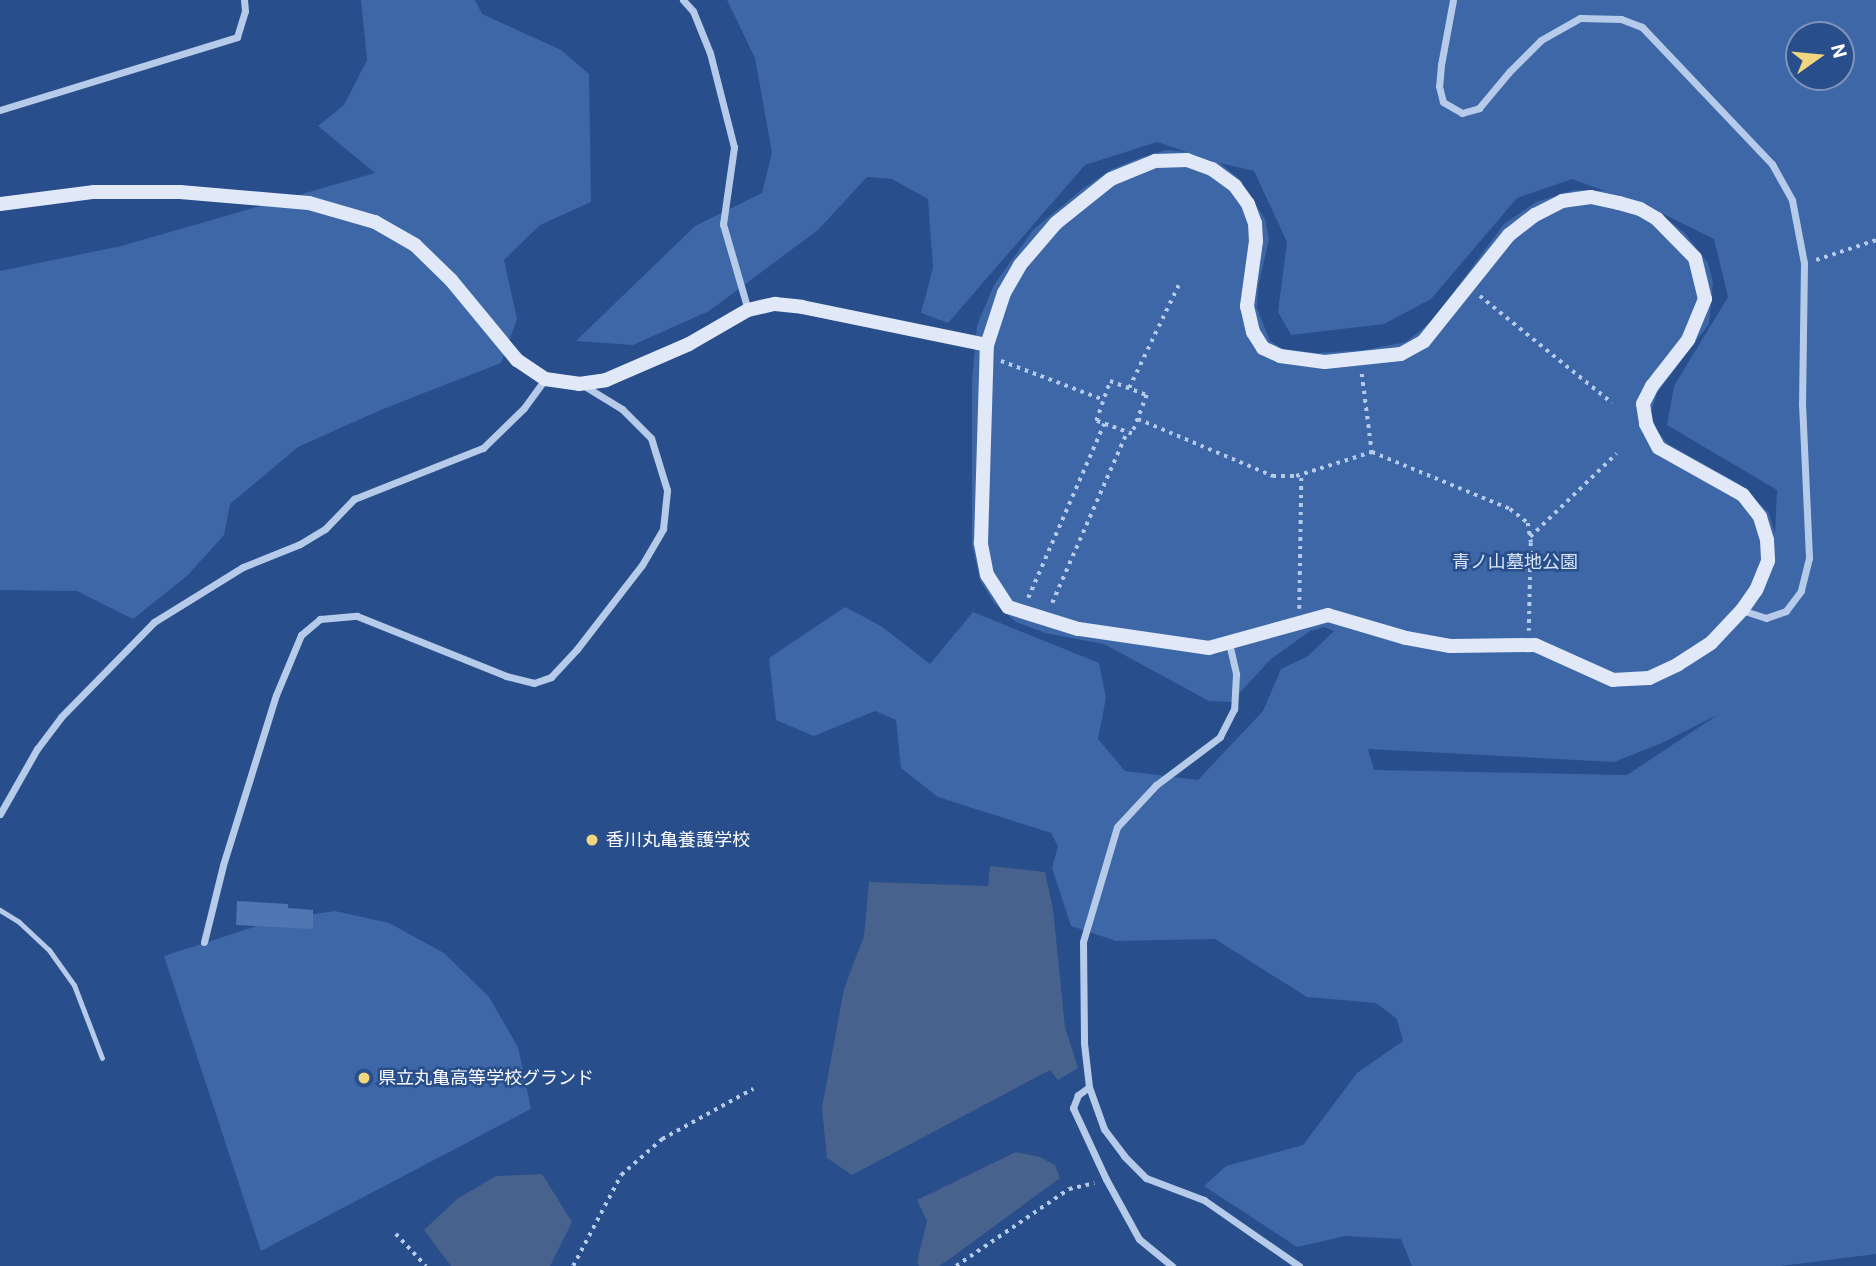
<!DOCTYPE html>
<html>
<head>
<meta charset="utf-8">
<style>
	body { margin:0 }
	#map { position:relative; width:1876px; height:1266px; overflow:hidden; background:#284e8b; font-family:Roboto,"Noto Sans JP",sans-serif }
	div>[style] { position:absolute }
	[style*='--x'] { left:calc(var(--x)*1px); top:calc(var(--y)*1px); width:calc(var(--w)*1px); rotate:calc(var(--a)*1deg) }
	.green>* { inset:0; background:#3d67a7 }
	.water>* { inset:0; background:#48628e }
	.building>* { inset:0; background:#5177b2 }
	.path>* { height:3.5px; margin-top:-1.75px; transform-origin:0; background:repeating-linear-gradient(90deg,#b6cbe9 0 3.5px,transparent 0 8.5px) }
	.lane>* { height:5px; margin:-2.5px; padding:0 2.5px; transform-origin:2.5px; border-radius:2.5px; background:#b6cbe9 }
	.street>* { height:7px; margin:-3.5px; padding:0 3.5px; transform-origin:3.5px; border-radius:3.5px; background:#b6cbe9 }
	.secondary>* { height:14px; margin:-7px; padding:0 7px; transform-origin:7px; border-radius:7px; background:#e1e9f8 }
	.dots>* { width:19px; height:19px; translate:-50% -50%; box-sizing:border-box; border:4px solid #284e8b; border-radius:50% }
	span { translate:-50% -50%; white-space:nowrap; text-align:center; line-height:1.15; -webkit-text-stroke:5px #284e8b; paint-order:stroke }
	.park-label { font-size:18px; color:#dae6f7 }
	.poi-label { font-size:18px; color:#fff }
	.left { translate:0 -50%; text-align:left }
	.north { position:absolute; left:1785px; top:21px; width:70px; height:70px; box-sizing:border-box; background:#284e8b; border:2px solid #7e95b9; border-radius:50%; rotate:75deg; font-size:19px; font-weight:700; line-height:28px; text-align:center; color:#fff }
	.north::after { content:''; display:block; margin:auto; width:24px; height:32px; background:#f1d67d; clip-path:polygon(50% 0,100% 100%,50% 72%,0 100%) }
</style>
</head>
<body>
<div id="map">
	<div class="green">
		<div style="clip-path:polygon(361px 0,475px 0,482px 14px,561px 50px,589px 74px,591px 202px,540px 225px,504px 260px,517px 319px,501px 363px,383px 409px,298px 447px,230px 504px,224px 535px,188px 575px,133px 619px,77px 591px,0 590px,0 271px,121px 246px,375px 173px,318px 126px,344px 105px,367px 60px)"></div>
		<div style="clip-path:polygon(evenodd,727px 0,1876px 0,1876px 1254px,1781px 1266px,1412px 1266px,1401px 1239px,1345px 1236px,1297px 1247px,1204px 1186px,1226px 1166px,1303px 1145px,1357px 1073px,1403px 1041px,1397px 1019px,1376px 1003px,1307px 997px,1215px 939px,1116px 941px,1071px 926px,1052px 868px,1058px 846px,1051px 833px,938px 797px,901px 768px,896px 720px,875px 711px,814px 736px,776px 720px,769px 658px,845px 607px,881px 626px,930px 664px,973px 612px,1099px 663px,1106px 698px,1098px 739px,1125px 771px,1198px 780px,1263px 711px,1281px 669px,1308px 656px,1334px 631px,1324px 627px,1310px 631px,1271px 659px,1231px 702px,1209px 701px,1104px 644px,1045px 633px,1016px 622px,994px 603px,980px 580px,972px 545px,972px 381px,977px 325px,994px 285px,1033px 230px,1081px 190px,1112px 169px,1142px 157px,1167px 150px,1187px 152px,1157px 142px,1085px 165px,948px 323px,921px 313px,933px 268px,928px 199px,892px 179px,867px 177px,818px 230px,709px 311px,633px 345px,576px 341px,695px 226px,762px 193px,772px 153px,755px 58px,727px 0,1799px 35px,1841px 35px,1841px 77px,1799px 77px,1799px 35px,727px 0,1220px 163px,1254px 171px,1287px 242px,1278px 312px,1291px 335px,1384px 324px,1431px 299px,1517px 198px,1572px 179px,1605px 191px,1574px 190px,1536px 202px,1504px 224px,1432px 321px,1406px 342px,1364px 350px,1317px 353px,1283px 349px,1270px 341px,1257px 308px,1258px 287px,1269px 239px,1265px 219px,1238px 178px,1220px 163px,727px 0,1653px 209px,1714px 239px,1728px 297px,1674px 386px,1667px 425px,1777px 490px,1775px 533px,1769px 513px,1738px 483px,1668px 444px,1657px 431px,1651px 412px,1657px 393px,1709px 324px,1713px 283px,1708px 263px,1684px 232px,1653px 209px,727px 0,1719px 714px,1627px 775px,1374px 770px,1368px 749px,1614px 762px,1662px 743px,1719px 714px)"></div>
		<div style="clip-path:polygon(335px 911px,389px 923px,444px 953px,489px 997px,518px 1047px,531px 1109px,261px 1251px,164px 956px,278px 919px)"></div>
	</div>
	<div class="water">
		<div style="clip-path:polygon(990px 866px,1045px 872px,1053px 909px,1065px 1027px,1078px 1068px,1058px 1080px,1050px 1070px,852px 1175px,827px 1158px,822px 1108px,844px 989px,864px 936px,869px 882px,988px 886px)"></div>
		<div style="clip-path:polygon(1016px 1152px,1040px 1157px,1055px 1165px,1060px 1178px,951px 1258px,939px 1266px,919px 1266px,917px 1262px,927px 1221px,917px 1200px)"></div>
		<div style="clip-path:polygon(542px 1174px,572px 1222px,550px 1266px,451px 1266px,424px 1230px,457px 1199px,496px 1176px)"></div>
	</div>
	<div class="building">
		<div style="clip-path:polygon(237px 901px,288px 904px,288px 908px,313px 910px,313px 929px,236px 925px)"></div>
	</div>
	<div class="path">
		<div style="--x:1816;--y:260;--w:63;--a:-18.4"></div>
		<div style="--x:1480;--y:296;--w:170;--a:39"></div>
		<div style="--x:1001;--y:361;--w:110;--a:20.7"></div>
		<div style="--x:1362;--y:374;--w:79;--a:82.7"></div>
		<div style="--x:1110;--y:381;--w:40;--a:21"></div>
		<div style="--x:1147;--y:395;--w:42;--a:111"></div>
		<div style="--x:1132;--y:434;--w:38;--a:-160"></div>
		<div style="--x:1096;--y:421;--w:42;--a:-70.7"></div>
		<div style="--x:1129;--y:388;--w:118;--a:-64.3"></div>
		<div style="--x:1138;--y:419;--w:147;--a:22.9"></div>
		<div style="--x:1273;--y:476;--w:23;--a:0"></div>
		<div style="--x:1296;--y:476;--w:80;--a:-17.5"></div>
		<div style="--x:1372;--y:452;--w:149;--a:22.4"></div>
		<div style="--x:1510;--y:509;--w:23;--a:38"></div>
		<div style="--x:1528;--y:523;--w:20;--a:81"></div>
		<div style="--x:1531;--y:543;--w:88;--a:91.3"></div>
		<div style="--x:1530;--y:537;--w:120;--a:-44"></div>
		<div style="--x:1028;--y:598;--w:190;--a:-66.4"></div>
		<div style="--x:1052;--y:603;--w:187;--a:-66.3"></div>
		<div style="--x:1299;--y:609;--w:134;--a:-89.1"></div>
		<div style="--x:396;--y:1234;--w:44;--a:46.8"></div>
		<div style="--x:573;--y:1266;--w:103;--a:-62.2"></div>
		<div style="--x:621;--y:1175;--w:55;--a:-41.3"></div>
		<div style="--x:662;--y:1139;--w:104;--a:-28.8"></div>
		<div style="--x:956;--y:1266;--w:137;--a:-34.3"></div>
		<div style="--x:1069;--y:1189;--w:26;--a:-13"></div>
	</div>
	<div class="lane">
		<div style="--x:0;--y:910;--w:22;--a:32"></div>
		<div style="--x:19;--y:922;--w:41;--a:43"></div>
		<div style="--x:49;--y:950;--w:43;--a:54.5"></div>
		<div style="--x:74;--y:985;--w:78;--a:69"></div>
	</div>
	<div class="street">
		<div style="--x:683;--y:0;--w:15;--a:48"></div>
		<div style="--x:693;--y:11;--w:45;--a:68"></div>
		<div style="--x:710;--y:53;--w:97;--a:75.7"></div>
		<div style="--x:734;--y:147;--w:78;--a:98.1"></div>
		<div style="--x:723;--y:224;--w:90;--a:73.8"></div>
		<div style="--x:1453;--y:0;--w:66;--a:100.5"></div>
		<div style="--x:1441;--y:65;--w:21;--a:95"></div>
		<div style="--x:1439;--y:86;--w:16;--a:76"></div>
		<div style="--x:1443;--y:102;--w:22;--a:30"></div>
		<div style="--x:1462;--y:113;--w:18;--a:-16"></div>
		<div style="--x:1479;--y:108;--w:47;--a:-50.2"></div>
		<div style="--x:1509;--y:72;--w:45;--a:-45"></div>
		<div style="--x:1541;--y:40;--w:45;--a:-29.4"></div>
		<div style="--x:1580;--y:18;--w:41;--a:1.4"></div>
		<div style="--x:1621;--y:19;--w:22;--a:21"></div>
		<div style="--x:1642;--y:27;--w:189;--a:46.5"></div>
		<div style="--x:1772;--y:164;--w:41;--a:60.9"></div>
		<div style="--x:1792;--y:200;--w:64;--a:79.2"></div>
		<div style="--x:1804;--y:263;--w:140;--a:90.8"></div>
		<div style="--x:1802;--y:403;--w:155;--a:87.4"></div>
		<div style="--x:1809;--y:558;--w:34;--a:104"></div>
		<div style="--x:1801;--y:591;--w:25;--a:127"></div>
		<div style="--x:1786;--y:611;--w:21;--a:161"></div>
		<div style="--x:1766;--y:618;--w:25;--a:-162"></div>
		<div style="--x:0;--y:110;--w:248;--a:-17.1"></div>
		<div style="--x:237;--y:37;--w:27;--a:-73"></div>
		<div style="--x:245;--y:11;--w:11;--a:-95"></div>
		<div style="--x:1229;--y:643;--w:32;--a:77"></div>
		<div style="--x:1236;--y:674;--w:35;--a:93"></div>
		<div style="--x:1234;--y:709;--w:31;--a:117"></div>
		<div style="--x:1220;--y:737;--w:80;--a:143.1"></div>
		<div style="--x:1156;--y:785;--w:57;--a:132.9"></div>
		<div style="--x:1117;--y:827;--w:120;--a:106.5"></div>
		<div style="--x:1083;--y:942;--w:101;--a:89.4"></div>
		<div style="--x:1084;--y:1043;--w:44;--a:83.5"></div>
		<div style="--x:1089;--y:1087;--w:45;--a:70.3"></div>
		<div style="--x:1104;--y:1129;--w:34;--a:53"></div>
		<div style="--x:1124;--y:1156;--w:31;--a:45"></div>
		<div style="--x:1146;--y:1178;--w:62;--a:20.8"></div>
		<div style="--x:1204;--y:1200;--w:116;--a:34.8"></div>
		<div style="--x:0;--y:814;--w:75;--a:-60.4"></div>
		<div style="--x:37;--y:749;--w:40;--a:-53"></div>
		<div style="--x:61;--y:717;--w:133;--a:-45.6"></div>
		<div style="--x:154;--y:622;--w:105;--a:-31.7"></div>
		<div style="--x:243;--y:567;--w:61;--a:-22"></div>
		<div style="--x:300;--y:544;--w:29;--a:-31"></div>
		<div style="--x:325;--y:529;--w:42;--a:-46"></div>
		<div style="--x:354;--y:499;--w:139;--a:-21.6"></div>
		<div style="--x:483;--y:448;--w:57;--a:-44.3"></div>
		<div style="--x:524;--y:408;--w:36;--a:-54"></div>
		<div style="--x:204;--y:942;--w:79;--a:-76.1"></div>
		<div style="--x:223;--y:865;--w:178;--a:-72.7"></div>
		<div style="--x:276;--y:695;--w:65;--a:-67.4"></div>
		<div style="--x:301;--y:635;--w:25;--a:-40"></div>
		<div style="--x:320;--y:619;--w:37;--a:-5"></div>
		<div style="--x:357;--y:616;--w:161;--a:21.9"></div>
		<div style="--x:506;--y:676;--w:29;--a:14"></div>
		<div style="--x:534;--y:683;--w:18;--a:-19"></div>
		<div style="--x:551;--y:677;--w:38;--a:-47"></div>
		<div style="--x:577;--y:649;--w:106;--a:-52.3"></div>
		<div style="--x:642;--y:565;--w:42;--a:-59.7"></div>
		<div style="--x:663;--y:529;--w:39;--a:-84"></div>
		<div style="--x:667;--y:490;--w:54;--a:-107.1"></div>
		<div style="--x:651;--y:438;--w:41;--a:-135"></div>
		<div style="--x:622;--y:409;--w:46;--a:-148.4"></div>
		<div style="--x:1089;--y:1087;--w:14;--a:144"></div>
		<div style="--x:1078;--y:1095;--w:14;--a:111"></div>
		<div style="--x:1073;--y:1108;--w:78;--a:65.1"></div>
		<div style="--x:1106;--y:1179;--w:68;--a:61.2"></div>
		<div style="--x:1139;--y:1239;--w:43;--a:39.3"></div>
	</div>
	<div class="secondary">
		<div style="--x:1187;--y:160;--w:27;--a:20"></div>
		<div style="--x:1212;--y:169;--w:29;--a:36"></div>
		<div style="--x:1235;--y:186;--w:22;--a:54"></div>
		<div style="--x:1248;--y:204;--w:20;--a:70"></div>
		<div style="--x:1255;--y:223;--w:18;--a:87"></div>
		<div style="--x:1256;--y:241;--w:66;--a:97.9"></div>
		<div style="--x:1247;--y:306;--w:27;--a:77"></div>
		<div style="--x:1253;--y:332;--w:19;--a:58"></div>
		<div style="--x:1263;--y:348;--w:19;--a:25"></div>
		<div style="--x:1280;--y:356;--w:45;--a:7.6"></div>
		<div style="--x:1325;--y:362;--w:76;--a:-6"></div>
		<div style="--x:1401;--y:354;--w:26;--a:-29"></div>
		<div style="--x:1424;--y:341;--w:136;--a:-51.3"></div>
		<div style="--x:1509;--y:235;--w:33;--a:-38"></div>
		<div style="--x:1535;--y:215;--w:30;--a:-27"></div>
		<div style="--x:1562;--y:201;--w:29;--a:-8"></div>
		<div style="--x:1591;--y:197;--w:29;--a:12"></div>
		<div style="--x:1619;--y:203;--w:22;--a:16"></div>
		<div style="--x:1640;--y:209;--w:20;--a:30"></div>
		<div style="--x:1657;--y:219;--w:54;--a:45.7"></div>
		<div style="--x:1695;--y:258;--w:42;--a:76.3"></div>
		<div style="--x:1705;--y:299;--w:44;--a:112.5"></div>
		<div style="--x:1688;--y:340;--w:58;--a:128"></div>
		<div style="--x:1652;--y:386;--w:20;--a:117"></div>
		<div style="--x:1643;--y:404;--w:20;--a:81"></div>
		<div style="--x:1646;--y:424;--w:27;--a:62"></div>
		<div style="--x:1659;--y:448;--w:96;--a:29.2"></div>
		<div style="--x:1743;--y:495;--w:28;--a:52"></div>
		<div style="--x:1760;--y:517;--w:24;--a:73"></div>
		<div style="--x:1767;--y:540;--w:21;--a:87"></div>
		<div style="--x:1768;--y:561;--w:31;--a:112"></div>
		<div style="--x:1756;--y:590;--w:24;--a:125"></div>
		<div style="--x:1742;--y:610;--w:45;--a:133.2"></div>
		<div style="--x:1711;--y:643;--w:40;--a:147.1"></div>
		<div style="--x:1677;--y:665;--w:31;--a:155"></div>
		<div style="--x:1649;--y:678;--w:36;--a:177"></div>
		<div style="--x:1613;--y:680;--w:85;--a:-155.8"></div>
		<div style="--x:1535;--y:645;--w:85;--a:179.3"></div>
		<div style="--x:1450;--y:646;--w:45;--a:-169.7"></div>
		<div style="--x:1406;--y:638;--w:81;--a:-163.6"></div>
		<div style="--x:1328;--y:615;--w:123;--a:164.5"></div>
		<div style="--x:1209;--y:648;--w:132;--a:-171.7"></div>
		<div style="--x:1078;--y:629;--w:73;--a:-162.6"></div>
		<div style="--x:1008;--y:607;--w:38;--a:-123"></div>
		<div style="--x:987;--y:575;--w:33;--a:-101"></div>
		<div style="--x:981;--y:543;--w:198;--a:-88.3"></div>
		<div style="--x:987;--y:345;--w:55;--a:-71.9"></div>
		<div style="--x:1004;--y:293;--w:32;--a:-60"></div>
		<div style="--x:1020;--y:265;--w:55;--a:-49.4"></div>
		<div style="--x:1056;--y:223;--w:70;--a:-38.7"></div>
		<div style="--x:1111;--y:179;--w:48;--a:-22.2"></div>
		<div style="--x:1155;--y:161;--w:32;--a:-2"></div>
		<div style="--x:0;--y:204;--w:95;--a:-7.3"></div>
		<div style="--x:94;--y:192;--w:86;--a:0"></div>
		<div style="--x:180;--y:192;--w:129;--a:4.9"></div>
		<div style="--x:309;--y:203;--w:69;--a:16.1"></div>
		<div style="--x:375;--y:222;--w:46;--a:29.9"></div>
		<div style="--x:415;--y:245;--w:50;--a:44.2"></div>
		<div style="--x:451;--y:280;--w:104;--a:50.5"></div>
		<div style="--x:517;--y:360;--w:34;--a:34"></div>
		<div style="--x:545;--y:379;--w:34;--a:8"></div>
		<div style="--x:579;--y:384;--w:27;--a:-8"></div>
		<div style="--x:606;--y:380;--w:90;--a:-23.4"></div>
		<div style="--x:689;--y:344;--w:68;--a:-30"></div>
		<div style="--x:748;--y:310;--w:28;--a:-13"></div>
		<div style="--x:775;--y:304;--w:27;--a:6"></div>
		<div style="--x:802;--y:307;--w:189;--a:11.6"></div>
	</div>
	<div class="dots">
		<div style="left:592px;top:840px;background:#f1d67d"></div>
		<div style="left:364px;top:1078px;background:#f1d67d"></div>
	</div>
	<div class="park-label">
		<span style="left:1515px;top:562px">青ノ山墓地公園</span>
	</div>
	<div class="poi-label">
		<span class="left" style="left:606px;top:840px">香川丸亀養護学校</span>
		<span class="left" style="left:378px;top:1078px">県立丸亀高等学校グランド</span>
	</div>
	<div class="north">N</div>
</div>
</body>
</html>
